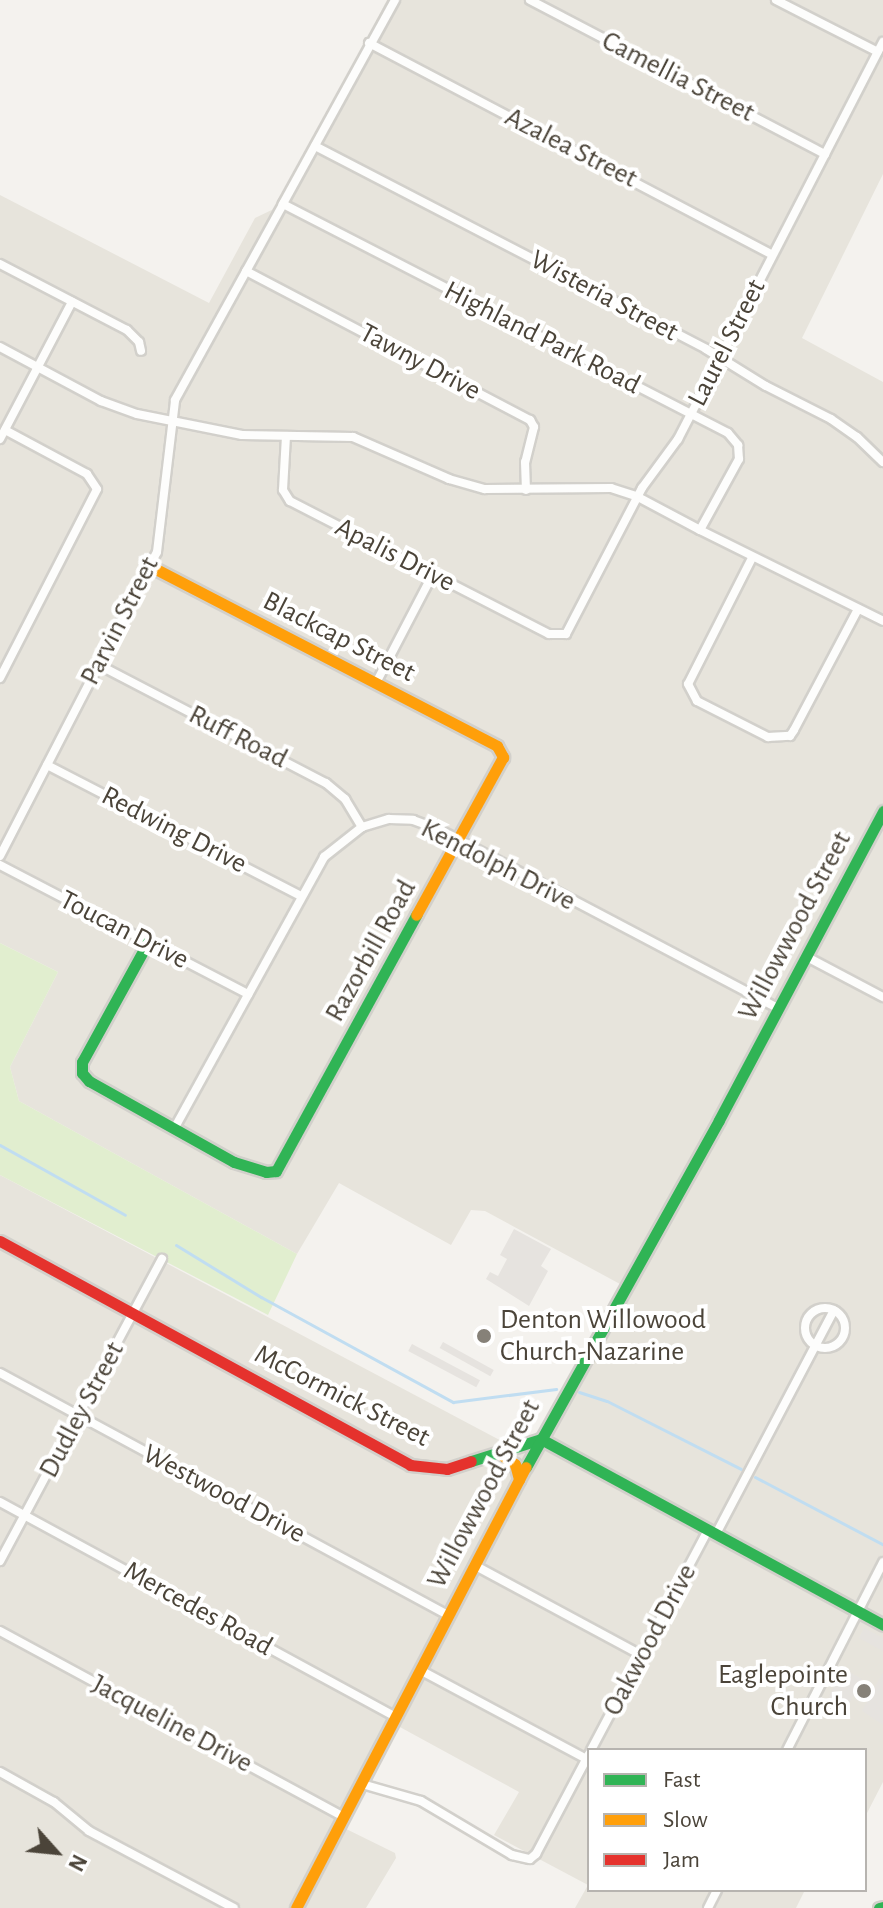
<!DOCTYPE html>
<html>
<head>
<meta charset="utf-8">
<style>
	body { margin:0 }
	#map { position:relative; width:883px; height:1908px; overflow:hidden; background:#f4f2ee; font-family:"Alegreya Sans",sans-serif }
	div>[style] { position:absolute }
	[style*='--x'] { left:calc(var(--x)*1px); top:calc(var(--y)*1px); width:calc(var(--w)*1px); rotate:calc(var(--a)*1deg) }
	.residential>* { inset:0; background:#e7e4dc }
	.green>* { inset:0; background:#e1eecf }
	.parking>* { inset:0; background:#e6e3df; transform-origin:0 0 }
	.stream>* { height:3px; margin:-1.5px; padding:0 1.5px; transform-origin:1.5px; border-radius:1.5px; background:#c0ddf1 }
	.roads { filter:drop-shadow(2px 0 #d2d0cb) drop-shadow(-2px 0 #d2d0cb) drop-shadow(0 2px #d2d0cb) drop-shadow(0 -2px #d2d0cb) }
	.street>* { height:8px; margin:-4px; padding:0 4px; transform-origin:4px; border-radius:4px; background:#fdfdfc }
	.street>.ring { margin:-4px; padding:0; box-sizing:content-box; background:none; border:8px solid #fdfdfc; border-radius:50% }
	.fast>* { height:11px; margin:-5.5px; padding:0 5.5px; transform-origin:5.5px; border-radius:5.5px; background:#30b455 }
	.slow>* { height:11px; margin:-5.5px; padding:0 5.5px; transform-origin:5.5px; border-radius:5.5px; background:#ff9f0a }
	.jam>* { height:11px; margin:-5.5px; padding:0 5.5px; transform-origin:5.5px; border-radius:5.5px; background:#e5322d }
	.dots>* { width:22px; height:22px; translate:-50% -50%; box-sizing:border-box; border:4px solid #fff; border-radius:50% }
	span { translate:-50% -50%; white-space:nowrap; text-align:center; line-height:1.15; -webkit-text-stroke:8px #fff; paint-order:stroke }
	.street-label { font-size:28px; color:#4b4439 }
	.poi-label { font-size:28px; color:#4b4439 }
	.left { translate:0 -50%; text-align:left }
	.right { translate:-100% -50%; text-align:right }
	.legend { position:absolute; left:587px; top:1748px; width:280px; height:144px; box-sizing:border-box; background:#fff; border:2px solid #b7b4b0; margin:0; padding:10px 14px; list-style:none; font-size:24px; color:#4b4439 }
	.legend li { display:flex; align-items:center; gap:16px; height:40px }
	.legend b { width:40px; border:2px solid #b7b4b0 }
	.north { position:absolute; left:16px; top:1812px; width:80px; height:80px; -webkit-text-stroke:6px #fff; paint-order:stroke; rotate:117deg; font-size:22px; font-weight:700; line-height:32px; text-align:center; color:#4b4439 }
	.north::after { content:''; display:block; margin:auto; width:28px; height:36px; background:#4b4439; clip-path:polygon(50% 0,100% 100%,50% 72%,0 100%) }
</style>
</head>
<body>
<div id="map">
	<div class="residential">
		<div style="clip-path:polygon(387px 0,883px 0,883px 174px,802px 338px,883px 382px,883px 1782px,865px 1817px,865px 1750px,589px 1750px,589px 1890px,805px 1890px,796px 1908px,575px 1908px,588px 1885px,494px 1835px,519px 1792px,387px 1720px,334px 1823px,395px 1853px,396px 1858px,366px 1908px,0 1908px,0 1175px,526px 1454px,620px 1284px,485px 1211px,471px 1210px,451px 1245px,339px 1183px,297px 1254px,19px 1101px,10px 1067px,58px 972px,0 943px,0 195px,209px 303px,255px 218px,280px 206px)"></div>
	</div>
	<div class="green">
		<div style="clip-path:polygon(0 943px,58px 972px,10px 1067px,19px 1101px,297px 1254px,268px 1315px,0 1175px)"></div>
	</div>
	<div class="parking">
		<div style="clip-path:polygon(514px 1229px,551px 1249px,541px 1266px,548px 1271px,529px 1306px,486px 1279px,490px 1272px,498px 1276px,507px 1259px,500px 1255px)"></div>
		<div style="left:443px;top:1342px;width:58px;height:7px;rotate:29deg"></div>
		<div style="left:412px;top:1344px;width:77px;height:8px;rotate:28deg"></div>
		<div style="clip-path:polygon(864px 1628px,883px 1638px,883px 1651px,859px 1638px)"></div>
		<div style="left:844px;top:1669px;width:21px;height:32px;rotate:29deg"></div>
		<div style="clip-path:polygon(883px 1672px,883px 1725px,862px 1711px)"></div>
	</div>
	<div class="stream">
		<div style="--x:0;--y:1145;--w:143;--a:29.2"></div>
		<div style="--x:176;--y:1245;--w:100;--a:31.5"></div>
		<div style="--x:261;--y:1297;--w:219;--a:28.7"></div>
		<div style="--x:453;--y:1402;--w:104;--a:-7.2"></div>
		<div style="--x:579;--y:1392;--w:29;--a:18"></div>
		<div style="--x:607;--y:1401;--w:150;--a:26.9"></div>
		<div style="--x:755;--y:1477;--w:144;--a:27.8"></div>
	</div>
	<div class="roads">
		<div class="street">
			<div style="--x:395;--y:0;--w:233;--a:118.8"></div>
			<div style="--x:283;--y:204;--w:500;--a:27.23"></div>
			<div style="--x:728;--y:433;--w:16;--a:50"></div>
			<div style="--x:738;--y:445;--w:14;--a:86"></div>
			<div style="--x:739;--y:459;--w:81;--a:118.8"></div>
			<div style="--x:700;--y:530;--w:204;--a:26.4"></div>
			<div style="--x:530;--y:0;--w:333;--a:27.6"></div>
			<div style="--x:776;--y:0;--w:114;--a:27"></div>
			<div style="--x:369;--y:43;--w:455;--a:27.7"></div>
			<div style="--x:315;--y:146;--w:441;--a:27.4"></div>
			<div style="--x:706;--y:349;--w:70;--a:31.7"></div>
			<div style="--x:766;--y:386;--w:73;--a:26.9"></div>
			<div style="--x:831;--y:419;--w:32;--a:35"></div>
			<div style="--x:857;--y:437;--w:36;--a:44"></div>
			<div style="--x:0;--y:264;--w:143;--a:27.5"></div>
			<div style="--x:127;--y:330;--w:17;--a:45"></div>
			<div style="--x:139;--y:342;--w:9;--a:77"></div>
			<div style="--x:246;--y:271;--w:321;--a:27.7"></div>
			<div style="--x:530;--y:420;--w:8;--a:60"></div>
			<div style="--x:534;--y:427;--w:36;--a:104"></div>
			<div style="--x:525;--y:462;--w:28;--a:88"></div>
			<div style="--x:0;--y:347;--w:115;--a:28.1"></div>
			<div style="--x:101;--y:401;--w:38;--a:20"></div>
			<div style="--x:137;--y:414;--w:107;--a:11.3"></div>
			<div style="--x:242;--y:435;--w:111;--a:1"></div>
			<div style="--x:353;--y:437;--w:105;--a:23.6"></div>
			<div style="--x:449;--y:479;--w:37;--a:16"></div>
			<div style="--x:485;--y:489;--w:126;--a:-0.5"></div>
			<div style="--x:611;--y:488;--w:28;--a:18"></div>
			<div style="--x:638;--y:497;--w:70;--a:28"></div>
			<div style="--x:286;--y:436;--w:54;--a:93.2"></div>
			<div style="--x:283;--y:490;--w:13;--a:58"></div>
			<div style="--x:290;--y:501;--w:291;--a:27.2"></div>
			<div style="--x:549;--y:634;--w:17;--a:0"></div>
			<div style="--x:566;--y:634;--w:165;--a:-62.5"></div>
			<div style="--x:642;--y:488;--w:61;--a:-53.7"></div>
			<div style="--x:678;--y:439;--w:447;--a:-62.7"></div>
			<div style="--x:0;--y:439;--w:155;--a:-62.3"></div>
			<div style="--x:752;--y:558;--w:141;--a:116.9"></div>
			<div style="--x:688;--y:684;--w:19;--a:62"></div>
			<div style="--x:697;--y:701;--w:80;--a:26.9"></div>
			<div style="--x:768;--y:737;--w:22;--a:-3"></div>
			<div style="--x:790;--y:736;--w:7;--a:-56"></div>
			<div style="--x:794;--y:730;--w:137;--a:-62.1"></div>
			<div style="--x:99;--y:665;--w:256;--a:27.5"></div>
			<div style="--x:326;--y:783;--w:25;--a:40"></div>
			<div style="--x:345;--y:799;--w:33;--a:59"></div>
			<div style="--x:0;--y:678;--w:212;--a:-62.8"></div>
			<div style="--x:97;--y:489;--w:18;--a:-124"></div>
			<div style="--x:87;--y:474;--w:93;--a:-151.8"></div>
			<div style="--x:376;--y:683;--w:123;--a:-62.4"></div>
			<div style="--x:47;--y:765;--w:286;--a:27.3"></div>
			<div style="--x:0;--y:856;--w:342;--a:-62.7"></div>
			<div style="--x:157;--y:552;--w:153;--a:-83.2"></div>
			<div style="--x:175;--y:400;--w:224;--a:-61.1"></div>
			<div style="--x:0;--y:865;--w:280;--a:27.5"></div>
			<div style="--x:807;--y:957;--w:86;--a:27.8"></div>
			<div style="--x:174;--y:1129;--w:311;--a:-61.1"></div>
			<div style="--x:324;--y:857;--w:48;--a:-38.3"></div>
			<div style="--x:362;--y:827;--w:28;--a:-17"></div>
			<div style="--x:389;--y:819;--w:24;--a:2"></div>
			<div style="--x:413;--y:820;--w:27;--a:20"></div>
			<div style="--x:438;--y:829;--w:386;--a:27.8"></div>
			<div class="ring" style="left:805px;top:1308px;width:32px;height:32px"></div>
			<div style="--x:0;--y:1373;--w:509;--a:28.38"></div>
			<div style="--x:0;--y:1502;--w:451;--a:28.5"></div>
			<div style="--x:716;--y:1534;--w:253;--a:-62.2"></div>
			<div style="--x:0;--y:1561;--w:343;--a:-61.8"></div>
			<div style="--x:474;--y:1565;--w:190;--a:28.3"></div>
			<div style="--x:0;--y:1631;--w:391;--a:28.4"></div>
			<div style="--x:420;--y:1670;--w:189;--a:28.1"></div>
			<div style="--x:591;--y:1750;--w:249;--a:-62"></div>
			<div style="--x:787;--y:1750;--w:211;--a:-62.9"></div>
			<div style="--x:0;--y:1772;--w:62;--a:29.1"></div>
			<div style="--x:54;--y:1802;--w:45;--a:39.6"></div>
			<div style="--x:89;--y:1831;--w:164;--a:28"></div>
			<div style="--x:362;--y:1784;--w:61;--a:16.1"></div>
			<div style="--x:421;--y:1801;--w:106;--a:30.7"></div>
			<div style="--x:512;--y:1855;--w:18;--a:13"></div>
			<div style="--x:530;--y:1859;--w:8;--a:-40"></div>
			<div style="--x:536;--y:1854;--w:113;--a:-62.1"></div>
			<div style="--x:708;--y:1908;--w:20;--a:-63"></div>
		</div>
		<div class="fast">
			<div style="--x:148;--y:942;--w:137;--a:118.8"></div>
			<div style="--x:82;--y:1062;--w:11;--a:90"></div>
			<div style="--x:82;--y:1073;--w:11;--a:49"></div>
			<div style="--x:89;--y:1081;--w:166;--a:29.2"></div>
			<div style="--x:234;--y:1162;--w:34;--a:17"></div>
			<div style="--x:266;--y:1172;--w:10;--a:-6"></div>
			<div style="--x:276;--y:1171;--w:292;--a:-61.3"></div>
			<div style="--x:471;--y:1461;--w:73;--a:-17.4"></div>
			<div style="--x:541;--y:1439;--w:389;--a:28.5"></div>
			<div style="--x:526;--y:1467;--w:397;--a:-60.9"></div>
			<div style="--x:719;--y:1120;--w:350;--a:-62"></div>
			<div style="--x:879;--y:1908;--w:4;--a:-14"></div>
		</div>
		<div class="slow">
			<div style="--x:150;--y:566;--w:391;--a:27.4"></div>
			<div style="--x:497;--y:746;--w:13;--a:61"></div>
			<div style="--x:503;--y:757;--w:180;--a:118.8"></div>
			<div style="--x:499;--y:1453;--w:19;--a:35"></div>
			<div style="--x:515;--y:1464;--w:16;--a:75"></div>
			<div style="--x:296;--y:1908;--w:497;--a:-62.5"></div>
		</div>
		<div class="jam">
			<div style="--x:0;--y:1241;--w:467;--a:28.6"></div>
			<div style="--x:410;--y:1465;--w:37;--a:6"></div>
			<div style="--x:447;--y:1469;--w:25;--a:-18"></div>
		</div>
	</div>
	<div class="dots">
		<div style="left:484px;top:1336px;background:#868178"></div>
		<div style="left:864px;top:1691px;background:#868178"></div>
	</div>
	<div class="street-label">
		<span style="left:678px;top:77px;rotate:27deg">Camellia Street</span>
		<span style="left:571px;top:148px;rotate:27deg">Azalea Street</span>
		<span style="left:604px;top:296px;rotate:28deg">Wisteria Street</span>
		<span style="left:542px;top:338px;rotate:27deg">Highland Park Road</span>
		<span style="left:727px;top:343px;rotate:-63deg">Laurel Street</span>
		<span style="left:420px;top:362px;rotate:28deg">Tawny Drive</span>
		<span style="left:395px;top:555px;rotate:27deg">Apalis Drive</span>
		<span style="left:120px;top:621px;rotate:-63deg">Parvin Street</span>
		<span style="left:339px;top:637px;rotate:27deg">Blackcap Street</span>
		<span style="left:238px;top:737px;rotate:27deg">Ruff Road</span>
		<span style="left:174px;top:830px;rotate:27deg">Redwing Drive</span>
		<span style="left:498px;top:865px;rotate:27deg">Kendolph Drive</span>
		<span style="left:795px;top:926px;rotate:-62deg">Willowwood Street</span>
		<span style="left:124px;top:930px;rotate:27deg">Toucan Drive</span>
		<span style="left:371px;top:951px;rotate:-61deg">Razorbill Road</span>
		<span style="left:342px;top:1396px;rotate:27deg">McCormick Street</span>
		<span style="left:82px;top:1410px;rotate:-62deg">Dudley Street</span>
		<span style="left:224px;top:1494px;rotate:28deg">Westwood Drive</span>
		<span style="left:484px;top:1494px;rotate:-62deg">Willowwood Street</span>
		<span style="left:198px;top:1609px;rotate:29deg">Mercedes Road</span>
		<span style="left:650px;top:1640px;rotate:-62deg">Oakwood Drive</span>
		<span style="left:172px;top:1724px;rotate:28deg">Jacqueline Drive</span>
	</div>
	<div class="poi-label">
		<span class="left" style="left:500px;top:1336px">Denton Willowood<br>Church-Nazarine</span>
		<span class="right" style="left:848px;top:1691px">Eaglepointe<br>Church</span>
	</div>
	<ul class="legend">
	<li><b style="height:10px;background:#30b455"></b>Fast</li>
	<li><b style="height:10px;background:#ff9f0a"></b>Slow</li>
	<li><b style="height:10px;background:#e5322d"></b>Jam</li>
	</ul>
	<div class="north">N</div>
</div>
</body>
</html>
